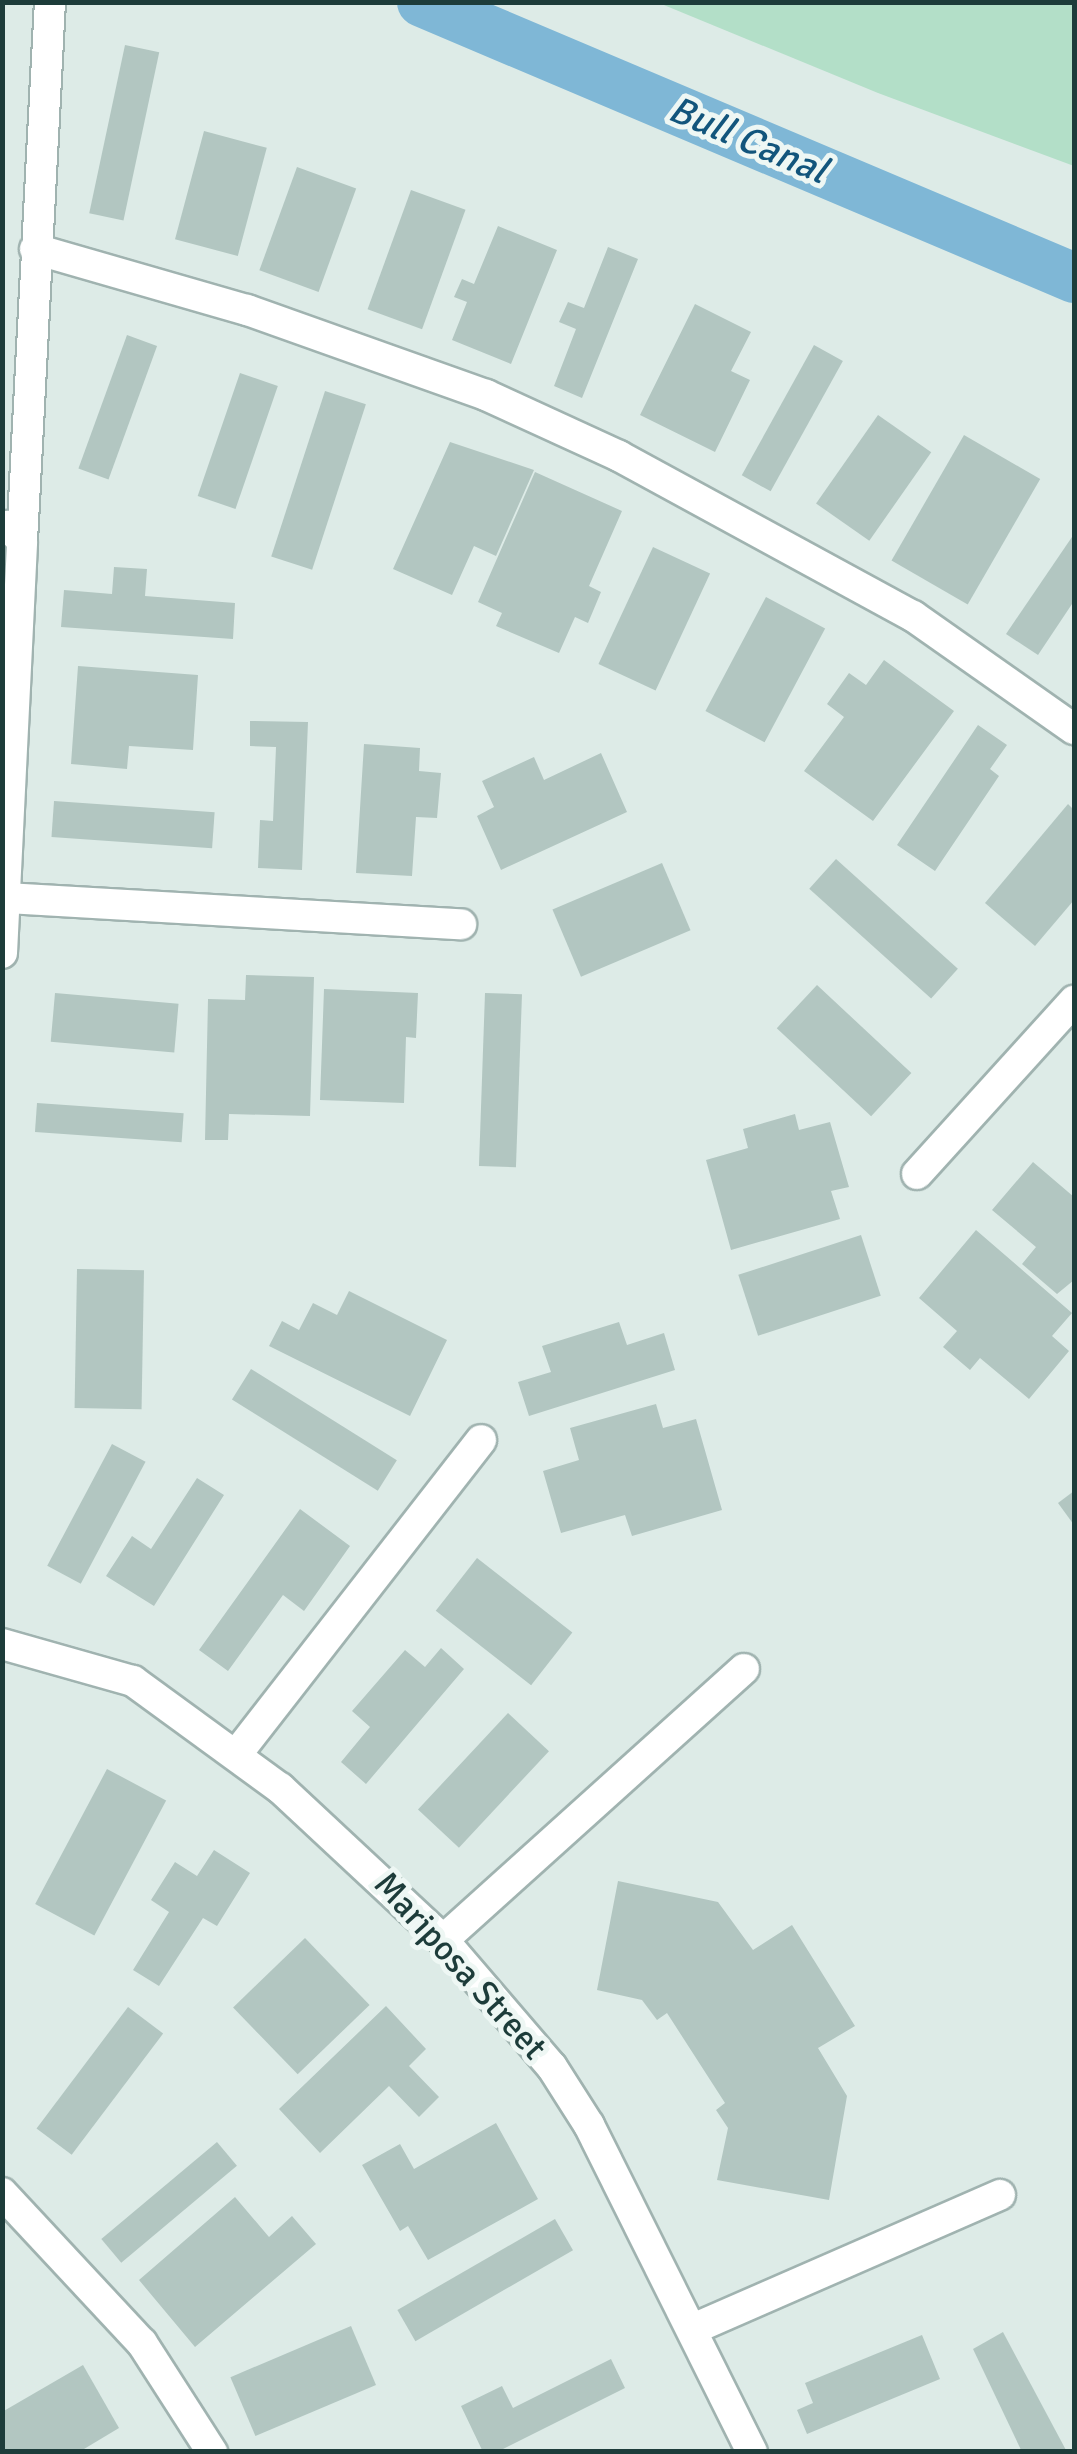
<!DOCTYPE html>
<html>
<head>
<meta charset="utf-8">
<style>
	body { margin:0 }
	#map { position:relative; width:1077px; height:2454px; overflow:hidden; background:#ddebe7; font-family:Signika,sans-serif }
	div>[style] { position:absolute }
	[style*='--x'] { left:calc(var(--x)*1px); top:calc(var(--y)*1px); width:calc(var(--w)*1px); rotate:calc(var(--a)*1deg) }
	.green>* { inset:0; background:#b3dfc8 }
	.canal>* { height:50px; margin:-25px; padding:0 25px; transform-origin:25px; border-radius:25px; background:#7fb7d6 }
	.building>* { inset:0; background:#b2c6c1; transform-origin:0 0 }
	.roads { filter:drop-shadow(2px 0 #a0b3b0) drop-shadow(-2px 0 #a0b3b0) drop-shadow(0 2px #a0b3b0) drop-shadow(0 -2px #a0b3b0) }
	.street>* { height:30px; margin:-15px; padding:0 15px; transform-origin:15px; border-radius:15px; background:#fff }
	span { translate:-50% -50%; white-space:nowrap; text-align:center; line-height:1.15; -webkit-text-stroke:10px #eef7f4; paint-order:stroke }
	.street-label { font-size:35px; color:#1d3c3a }
	.water-label { font-size:38px; color:#12557c; font-style:italic }
	.frame { position:absolute; inset:0; border:5px solid #1d3c3a; pointer-events:none }
</style>
</head>
<body>
<div id="map">
	<div class="green">
		<div style="clip-path:polygon(659px 3px,1074px 3px,1074px 166px,878px 93px)"></div>
	</div>
	<div class="canal">
		<div style="--x:422;--y:2;--w:708;--a:22.94"></div>
	</div>
	<div class="building">
		<div style="left:125px;top:45px;width:35px;height:172px;rotate:12deg"></div>
		<div style="left:204px;top:131px;width:65px;height:112px;rotate:15deg"></div>
		<div style="left:297px;top:167px;width:63px;height:110px;rotate:20deg"></div>
		<div style="left:411px;top:190px;width:58px;height:127px;rotate:20deg"></div>
		<div style="clip-path:polygon(498px 226px,557px 250px,511px 364px,452px 340px,467px 302px,454px 297px,462px 279px,474px 284px)"></div>
		<div style="clip-path:polygon(608px 247px,638px 259px,582px 398px,554px 386px,576px 329px,559px 322px,568px 302px,584px 308px)"></div>
		<div style="clip-path:polygon(695px 304px,751px 332px,731px 371px,750px 380px,715px 452px,640px 415px)"></div>
		<div style="left:127px;top:335px;width:32px;height:142px;rotate:20deg"></div>
		<div style="left:814px;top:345px;width:33px;height:149px;rotate:29deg"></div>
		<div style="left:240px;top:373px;width:40px;height:130px;rotate:19deg"></div>
		<div style="left:325px;top:391px;width:43px;height:174px;rotate:18deg"></div>
		<div style="left:878px;top:415px;width:65px;height:108px;rotate:35deg"></div>
		<div style="left:964px;top:435px;width:88px;height:145px;rotate:30deg"></div>
		<div style="clip-path:polygon(450px 442px,534px 470px,496px 556px,474px 546px,452px 595px,393px 569px)"></div>
		<div style="clip-path:polygon(535px 472px,622px 511px,589px 586px,601px 592px,588px 623px,575px 617px,559px 653px,496px 626px,502px 613px,478px 602px)"></div>
		<div style="clip-path:polygon(1074px 534px,1074px 601px,1038px 655px,1006px 634px)"></div>
		<div style="left:653px;top:547px;width:63px;height:129px;rotate:25deg"></div>
		<div style="clip-path:polygon(114px 567px,147px 569px,145px 596px,235px 603px,233px 639px,61px 627px,64px 590px,112px 594px)"></div>
		<div style="left:766px;top:597px;width:67px;height:129px;rotate:28deg"></div>
		<div style="clip-path:polygon(884px 660px,954px 711px,873px 821px,804px 771px,844px 717px,827px 704px,849px 673px,866px 685px)"></div>
		<div style="clip-path:polygon(78px 666px,198px 675px,193px 750px,129px 746px,127px 769px,71px 764px)"></div>
		<div style="clip-path:polygon(250px 721px,308px 722px,302px 870px,258px 868px,260px 820px,273px 821px,276px 747px,250px 746px)"></div>
		<div style="clip-path:polygon(978px 725px,1007px 745px,990px 769px,999px 776px,935px 871px,897px 845px)"></div>
		<div style="clip-path:polygon(364px 744px,420px 748px,419px 771px,441px 773px,437px 818px,416px 817px,412px 876px,356px 873px)"></div>
		<div style="clip-path:polygon(601px 753px,627px 812px,501px 870px,477px 816px,494px 807px,482px 781px,534px 757px,544px 780px)"></div>
		<div style="left:54px;top:801px;width:161px;height:36px;rotate:4deg"></div>
		<div style="clip-path:polygon(1068px 804px,1074px 810px,1074px 900px,1035px 946px,985px 903px)"></div>
		<div style="left:836px;top:859px;width:164px;height:40px;rotate:42deg"></div>
		<div style="left:662px;top:863px;width:73px;height:119px;rotate:67deg"></div>
		<div style="clip-path:polygon(246px 975px,314px 977px,310px 1116px,229px 1114px,228px 1140px,205px 1140px,208px 999px,245px 1000px)"></div>
		<div style="left:817px;top:985px;width:129px;height:59px;rotate:43deg"></div>
		<div style="clip-path:polygon(324px 989px,418px 993px,416px 1038px,406px 1037px,404px 1103px,320px 1100px)"></div>
		<div style="left:55px;top:993px;width:124px;height:49px;rotate:5deg"></div>
		<div style="left:485px;top:993px;width:37px;height:173px;rotate:2deg"></div>
		<div style="left:37px;top:1103px;width:147px;height:29px;rotate:4deg"></div>
		<div style="clip-path:polygon(795px 1114px,799px 1130px,830px 1122px,849px 1187px,831px 1191px,840px 1219px,731px 1250px,706px 1160px,748px 1148px,743px 1129px)"></div>
		<div style="clip-path:polygon(1033px 1162px,1074px 1197px,1074px 1280px,1057px 1294px,1022px 1264px,1036px 1247px,992px 1210px)"></div>
		<div style="clip-path:polygon(976px 1230px,1072px 1313px,1052px 1336px,1069px 1351px,1029px 1399px,980px 1358px,970px 1370px,943px 1347px,957px 1331px,919px 1298px)"></div>
		<div style="left:861px;top:1235px;width:64px;height:129px;rotate:72deg"></div>
		<div style="left:77px;top:1269px;width:67px;height:139px;rotate:1deg"></div>
		<div style="clip-path:polygon(349px 1291px,447px 1340px,410px 1416px,269px 1346px,282px 1321px,299px 1330px,313px 1303px,337px 1315px)"></div>
		<div style="clip-path:polygon(619px 1322px,627px 1345px,664px 1333px,675px 1370px,529px 1416px,518px 1382px,551px 1372px,542px 1346px)"></div>
		<div style="left:251px;top:1369px;width:172px;height:36px;rotate:32deg"></div>
		<div style="clip-path:polygon(656px 1404px,663px 1428px,696px 1419px,722px 1510px,632px 1536px,625px 1515px,561px 1533px,543px 1471px,579px 1460px,570px 1428px)"></div>
		<div style="left:112px;top:1444px;width:38px;height:138px;rotate:28deg"></div>
		<div style="clip-path:polygon(197px 1478px,224px 1495px,154px 1606px,106px 1576px,132px 1536px,151px 1549px)"></div>
		<div style="clip-path:polygon(1074px 1491px,1074px 1525px,1058px 1503px)"></div>
		<div style="clip-path:polygon(300px 1509px,350px 1546px,304px 1611px,283px 1595px,228px 1671px,199px 1650px)"></div>
		<div style="left:477px;top:1558px;width:121px;height:67px;rotate:38deg"></div>
		<div style="clip-path:polygon(441px 1648px,464px 1669px,366px 1784px,341px 1762px,370px 1727px,352px 1711px,405px 1650px,425px 1667px)"></div>
		<div style="left:508px;top:1713px;width:56px;height:132px;rotate:43deg"></div>
		<div style="left:107px;top:1769px;width:67px;height:153px;rotate:28deg"></div>
		<div style="clip-path:polygon(214px 1850px,250px 1873px,217px 1926px,203px 1918px,159px 1986px,133px 1970px,169px 1912px,151px 1900px,175px 1862px,197px 1876px)"></div>
		<div style="clip-path:polygon(618px 1881px,718px 1902px,753px 1950px,792px 1925px,855px 2026px,818px 2048px,847px 2096px,829px 2200px,717px 2180px,728px 2128px,716px 2110px,725px 2103px,667px 2013px,657px 2020px,642px 2000px,597px 1990px)"></div>
		<div style="left:305px;top:1938px;width:93px;height:100px;rotate:46deg"></div>
		<div style="clip-path:polygon(386px 2006px,426px 2049px,409px 2066px,439px 2097px,419px 2117px,389px 2086px,320px 2153px,279px 2109px)"></div>
		<div style="left:128px;top:2007px;width:44px;height:152px;rotate:37deg"></div>
		<div style="clip-path:polygon(496px 2123px,538px 2199px,428px 2260px,408px 2226px,400px 2231px,362px 2165px,400px 2144px,414px 2169px)"></div>
		<div style="left:217px;top:2142px;width:31px;height:151px;rotate:50deg"></div>
		<div style="clip-path:polygon(235px 2197px,269px 2237px,292px 2216px,316px 2244px,195px 2347px,139px 2280px)"></div>
		<div style="left:555px;top:2219px;width:36px;height:182px;rotate:60deg"></div>
		<div style="left:351px;top:2326px;width:64px;height:131px;rotate:67deg"></div>
		<div style="clip-path:polygon(1003px 2332px,1067px 2452px,1022px 2452px,973px 2349px)"></div>
		<div style="clip-path:polygon(922px 2335px,940px 2379px,807px 2434px,797px 2410px,813px 2403px,805px 2383px)"></div>
		<div style="clip-path:polygon(611px 2359px,625px 2388px,497px 2452px,483px 2452px,461px 2406px,502px 2386px,513px 2408px)"></div>
		<div style="clip-path:polygon(83px 2365px,119px 2428px,79px 2452px,2px 2452px,2px 2412px)"></div>
	</div>
	<div class="roads">
		<div class="street">
			<div style="--x:35;--y:249;--w:221;--a:16.1"></div>
			<div style="--x:247;--y:310;--w:254;--a:19.6"></div>
			<div style="--x:486;--y:395;--w:146;--a:24.6"></div>
			<div style="--x:619;--y:456;--w:335;--a:28.6"></div>
			<div style="--x:913;--y:616;--w:197;--a:35.1"></div>
			<div style="--x:22;--y:541;--w:540;--a:-87.03"></div>
			<div style="--x:5;--y:898;--w:457;--a:3.3"></div>
			<div style="--x:2;--y:953;--w:412;--a:-87.2"></div>
			<div style="--x:22;--y:541;--w:21;--a:-133"></div>
			<div style="--x:917;--y:1174;--w:234;--a:-47.8"></div>
			<div style="--x:2;--y:1644;--w:136;--a:15.8"></div>
			<div style="--x:133;--y:1681;--w:182;--a:36.1"></div>
			<div style="--x:280;--y:1788;--w:223;--a:43"></div>
			<div style="--x:443;--y:1940;--w:167;--a:49.4"></div>
			<div style="--x:552;--y:2067;--w:69;--a:57.5"></div>
			<div style="--x:589;--y:2125;--w:365;--a:63.5"></div>
			<div style="--x:236;--y:1755;--w:399;--a:-52.1"></div>
			<div style="--x:443;--y:1940;--w:405;--a:-42"></div>
			<div style="--x:2;--y:2193;--w:205;--a:47"></div>
			<div style="--x:142;--y:2343;--w:130;--a:57.3"></div>
			<div style="--x:693;--y:2329;--w:335;--a:-23.6"></div>
		</div>
	</div>
	<div class="street-label">
		<span style="left:460px;top:1966px;rotate:48deg">Mariposa Street</span>
	</div>
	<div class="water-label">
		<span style="left:748px;top:140px;rotate:23deg">Bull Canal</span>
	</div>
	<div class="frame"></div>
</div>
</body>
</html>
